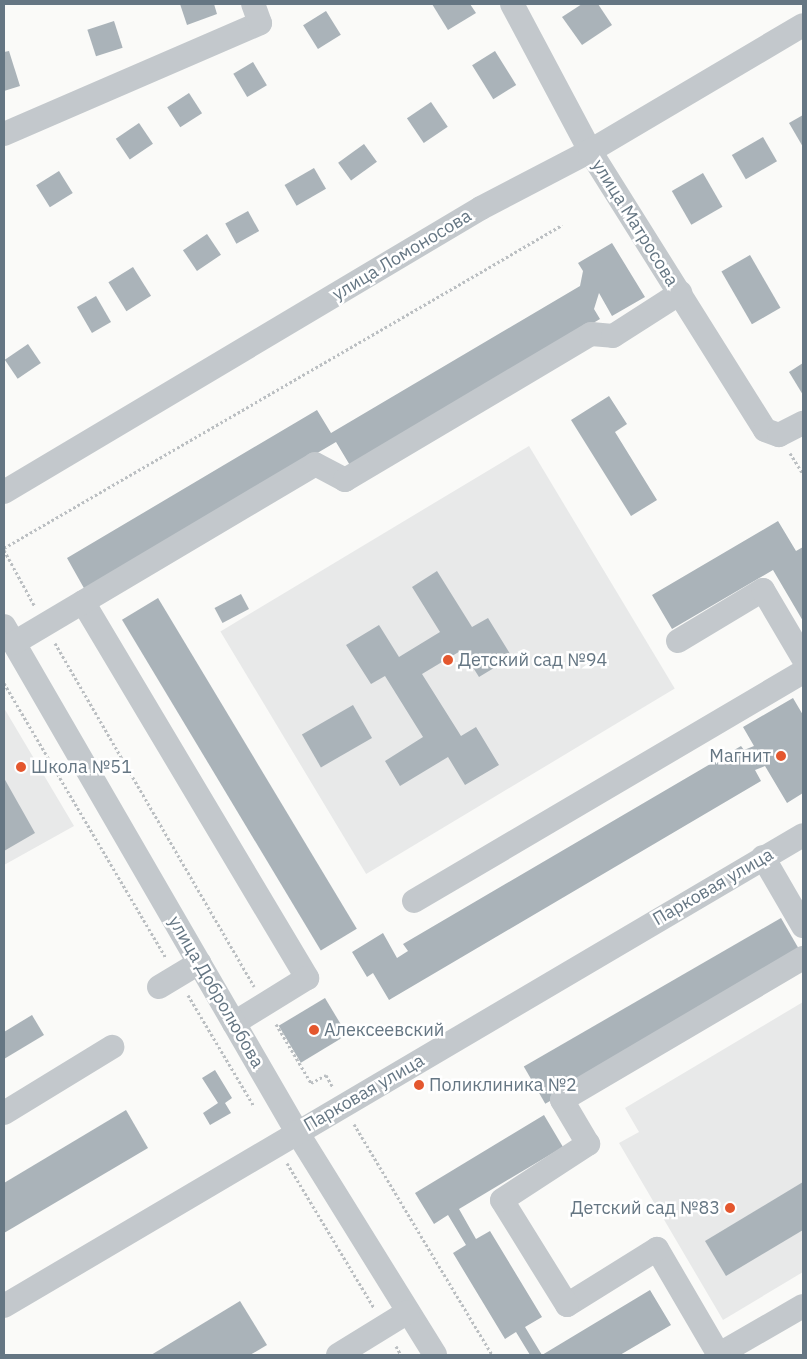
<!DOCTYPE html>
<html>
<head>
<meta charset="utf-8">
<style>
	body { margin:0 }
	#map { position:relative; width:807px; height:1359px; overflow:hidden; background:#fafaf8; font-family:"IBM Plex Sans",sans-serif }
	div>[style] { position:absolute }
	[style*='--x'] { left:calc(var(--x)*1px); top:calc(var(--y)*1px); width:calc(var(--w)*1px); rotate:calc(var(--a)*1deg) }
	.built>* { inset:0; background:#e8e9e9; transform-origin:0 0 }
	.building>* { inset:0; background:#aab3b9; transform-origin:0 0 }
	.path>* { height:3px; margin-top:-1.5px; transform-origin:0; background:repeating-linear-gradient(90deg,#bbbfc2 0 2.5px,transparent 0 5px) }
	.minor>* { height:24px; margin:-12px; padding:0 12px; transform-origin:12px; border-radius:12px; background:#c3c8cc }
	.dots>* { width:14px; height:14px; translate:-50% -50%; box-sizing:border-box; border:2px solid #fff; border-radius:50% }
	span { translate:-50% -50%; white-space:nowrap; text-align:center; line-height:1.15; -webkit-text-stroke:5px #fff; paint-order:stroke }
	.street-label { font-size:18px; color:#657683 }
	.poi-label { font-size:18px; color:#657683 }
	.left { translate:0 -50%; text-align:left }
	.right { translate:-100% -50%; text-align:right }
	.frame { position:absolute; inset:0; border:5px solid #657683; pointer-events:none }
</style>
</head>
<body>
<div id="map">
	<div class="built">
		<div style="left:529px;top:446px;width:283px;height:360px;rotate:59deg"></div>
		<div style="clip-path:polygon(4px 708px,74px 826px,4px 865px)"></div>
		<div style="clip-path:polygon(803px 1002px,803px 1272px,723px 1320px,619px 1143px,639px 1132px,625px 1108px)"></div>
	</div>
	<div class="building">
		<div style="clip-path:polygon(180px 4px,214px 4px,217px 14px,187px 25px)"></div>
		<div style="clip-path:polygon(432px 4px,470px 4px,476px 13px,448px 30px)"></div>
		<div style="clip-path:polygon(582px 4px,598px 4px,612px 25px,582px 45px,562px 17px)"></div>
		<div style="left:326px;top:11px;width:28px;height:27px;rotate:58deg"></div>
		<div style="left:114px;top:21px;width:28px;height:28px;rotate:72deg"></div>
		<div style="clip-path:polygon(9px 51px,20px 86px,4px 91px,4px 52px)"></div>
		<div style="left:495px;top:51px;width:40px;height:27px;rotate:58deg"></div>
		<div style="left:253px;top:62px;width:27px;height:23px;rotate:59deg"></div>
		<div style="left:189px;top:93px;width:24px;height:26px;rotate:57deg"></div>
		<div style="left:431px;top:102px;width:30px;height:29px;rotate:56deg"></div>
		<div style="clip-path:polygon(803px 115px,803px 147px,789px 123px)"></div>
		<div style="left:139px;top:123px;width:25px;height:28px;rotate:56deg"></div>
		<div style="left:763px;top:137px;width:28px;height:36px;rotate:60deg"></div>
		<div style="left:364px;top:144px;width:22px;height:32px;rotate:54deg"></div>
		<div style="left:314px;top:168px;width:24px;height:34px;rotate:60deg"></div>
		<div style="left:59px;top:171px;width:26px;height:27px;rotate:58deg"></div>
		<div style="left:703px;top:173px;width:39px;height:36px;rotate:60deg"></div>
		<div style="left:248px;top:211px;width:23px;height:26px;rotate:61deg"></div>
		<div style="left:207px;top:234px;width:25px;height:29px;rotate:56deg"></div>
		<div style="clip-path:polygon(612px 243px,645px 297px,612px 316px,599px 293px,594px 309px,600px 319px,351px 467px,336px 442px,85px 590px,67px 558px,317px 410px,331px 433px,580px 286px,583px 271px,578px 263px)"></div>
		<div style="left:750px;top:255px;width:61px;height:33px;rotate:60deg"></div>
		<div style="left:133px;top:267px;width:34px;height:29px;rotate:58deg"></div>
		<div style="left:96px;top:296px;width:30px;height:22px;rotate:60deg"></div>
		<div style="left:28px;top:344px;width:23px;height:28px;rotate:56deg"></div>
		<div style="clip-path:polygon(803px 363px,803px 395px,789px 372px)"></div>
		<div style="clip-path:polygon(609px 396px,627px 424px,615px 432px,657px 500px,631px 516px,571px 420px)"></div>
		<div style="clip-path:polygon(778px 521px,796px 551px,803px 547px,803px 621px,773px 570px,672px 629px,652px 595px)"></div>
		<div style="clip-path:polygon(437px 571px,472px 627px,488px 618px,512px 657px,479px 677px,462px 650px,422px 674px,461px 736px,476px 727px,499px 765px,465px 785px,448px 757px,400px 786px,385px 761px,423px 737px,385px 676px,371px 684px,346px 645px,379px 625px,399px 657px,440px 632px,412px 587px)"></div>
		<div style="left:241px;top:594px;width:17px;height:30px;rotate:62deg"></div>
		<div style="left:158px;top:598px;width:386px;height:42px;rotate:59deg"></div>
		<div style="clip-path:polygon(793px 698px,803px 715px,803px 793px,787px 803px,765px 766px,755px 770px,761px 781px,389px 1000px,373px 973px,367px 977px,352px 952px,383px 933px,397px 958px,408px 951px,403px 944px,741px 746px,744px 750px,754px 746px,743px 727px)"></div>
		<div style="left:353px;top:705px;width:38px;height:59px;rotate:60deg"></div>
		<div style="clip-path:polygon(4px 778px,35px 833px,4px 851px)"></div>
		<div style="left:781px;top:918px;width:43px;height:297px;rotate:60deg"></div>
		<div style="left:325px;top:998px;width:43px;height:54px;rotate:59deg"></div>
		<div style="clip-path:polygon(32px 1015px,44px 1035px,4px 1059px,4px 1032px)"></div>
		<div style="clip-path:polygon(215px 1070px,232px 1098px,225px 1103px,231px 1113px,210px 1125px,203px 1113px,218px 1103px,202px 1078px)"></div>
		<div style="clip-path:polygon(126px 1110px,148px 1148px,4px 1233px,4px 1183px)"></div>
		<div style="clip-path:polygon(544px 1115px,563px 1147px,459px 1209px,476px 1239px,490px 1231px,542px 1317px,525px 1327px,542px 1355px,650px 1290px,671px 1325px,620px 1355px,530px 1355px,516px 1332px,505px 1339px,453px 1253px,466px 1245px,448px 1215px,434px 1224px,415px 1193px)"></div>
		<div style="clip-path:polygon(803px 1182px,803px 1230px,726px 1276px,705px 1241px)"></div>
		<div style="clip-path:polygon(240px 1301px,267px 1345px,250px 1355px,151px 1355px)"></div>
	</div>
	<div class="path">
		<div style="--x:790;--y:453;--w:25;--a:58"></div>
		<div style="--x:4;--y:548;--w:645;--a:-30.06"></div>
		<div style="--x:4;--y:550;--w:63;--a:61.4"></div>
		<div style="--x:55;--y:643;--w:397;--a:59.9"></div>
		<div style="--x:4;--y:683;--w:319;--a:59.5"></div>
		<div style="--x:188;--y:995;--w:129;--a:59.3"></div>
		<div style="--x:276;--y:1024;--w:69;--a:59.3"></div>
		<div style="--x:311;--y:1083;--w:17;--a:-28"></div>
		<div style="--x:326;--y:1075;--w:13;--a:61"></div>
		<div style="--x:354;--y:1124;--w:269;--a:59.1"></div>
		<div style="--x:287;--y:1163;--w:169;--a:59"></div>
		<div style="--x:396;--y:1346;--w:10;--a:61"></div>
	</div>
	<div class="minor">
		<div style="--x:512;--y:4;--w:166;--a:62"></div>
		<div style="--x:590;--y:151;--w:329;--a:57.9"></div>
		<div style="--x:765;--y:430;--w:15;--a:20"></div>
		<div style="--x:779;--y:435;--w:27;--a:-27"></div>
		<div style="--x:4;--y:134;--w:279;--a:-23.4"></div>
		<div style="--x:260;--y:23;--w:20;--a:-110"></div>
		<div style="--x:4;--y:492;--w:555;--a:-30.77"></div>
		<div style="--x:481;--y:208;--w:123;--a:-27.6"></div>
		<div style="--x:590;--y:151;--w:247;--a:-30.6"></div>
		<div style="--x:83;--y:602;--w:438;--a:59.2"></div>
		<div style="--x:307;--y:978;--w:86;--a:148.3"></div>
		<div style="--x:4;--y:626;--w:585;--a:59.93"></div>
		<div style="--x:297;--y:1132;--w:262;--a:58.2"></div>
		<div style="--x:678;--y:641;--w:99;--a:-31"></div>
		<div style="--x:763;--y:590;--w:79;--a:59.5"></div>
		<div style="--x:14;--y:643;--w:350;--a:-30.7"></div>
		<div style="--x:315;--y:464;--w:34;--a:28"></div>
		<div style="--x:345;--y:480;--w:286;--a:-30.7"></div>
		<div style="--x:591;--y:334;--w:22;--a:5"></div>
		<div style="--x:613;--y:336;--w:80;--a:-32.7"></div>
		<div style="--x:763;--y:857;--w:80;--a:59.9"></div>
		<div style="--x:414;--y:901;--w:451;--a:-30.5"></div>
		<div style="--x:159;--y:987;--w:47;--a:-31"></div>
		<div style="--x:4;--y:1113;--w:127;--a:-31.4"></div>
		<div style="--x:4;--y:1306;--w:927;--a:-30.52"></div>
		<div style="--x:338;--y:1355;--w:82;--a:-31.6"></div>
		<div style="--x:718;--y:1355;--w:98;--a:-30"></div>
		<div style="--x:719;--y:1355;--w:123;--a:-120.3"></div>
		<div style="--x:657;--y:1249;--w:106;--a:148.1"></div>
		<div style="--x:567;--y:1305;--w:123;--a:-121.8"></div>
		<div style="--x:502;--y:1200;--w:103;--a:-33.1"></div>
		<div style="--x:588;--y:1144;--w:51;--a:-120.6"></div>
		<div style="--x:562;--y:1100;--w:280;--a:-30.5"></div>
	</div>
	<div class="dots">
		<div style="left:448px;top:660px;background:#e4572e"></div>
		<div style="left:781px;top:756px;background:#e4572e"></div>
		<div style="left:21px;top:767px;background:#e4572e"></div>
		<div style="left:314px;top:1030px;background:#e4572e"></div>
		<div style="left:419px;top:1085px;background:#e4572e"></div>
		<div style="left:730px;top:1208px;background:#e4572e"></div>
	</div>
	<div class="street-label">
		<span style="left:635px;top:223px;rotate:58deg">улица Матросова</span>
		<span style="left:402px;top:255px;rotate:-31deg">улица Ломоносова</span>
		<span style="left:713px;top:887px;rotate:-30deg">Парковая улица</span>
		<span style="left:216px;top:992px;rotate:60deg">улица Добролюбова</span>
		<span style="left:364px;top:1093px;rotate:-30deg">Парковая улица</span>
	</div>
	<div class="poi-label">
		<span class="left" style="left:458px;top:660px">Детский сад №94</span>
		<span class="right" style="left:771px;top:756px">Магнит</span>
		<span class="left" style="left:31px;top:767px">Школа №51</span>
		<span class="left" style="left:324px;top:1030px">Алексеевский</span>
		<span class="left" style="left:429px;top:1085px">Поликлиника №2</span>
		<span class="right" style="left:720px;top:1208px">Детский сад №83</span>
	</div>
	<div class="frame"></div>
</div>
</body>
</html>
